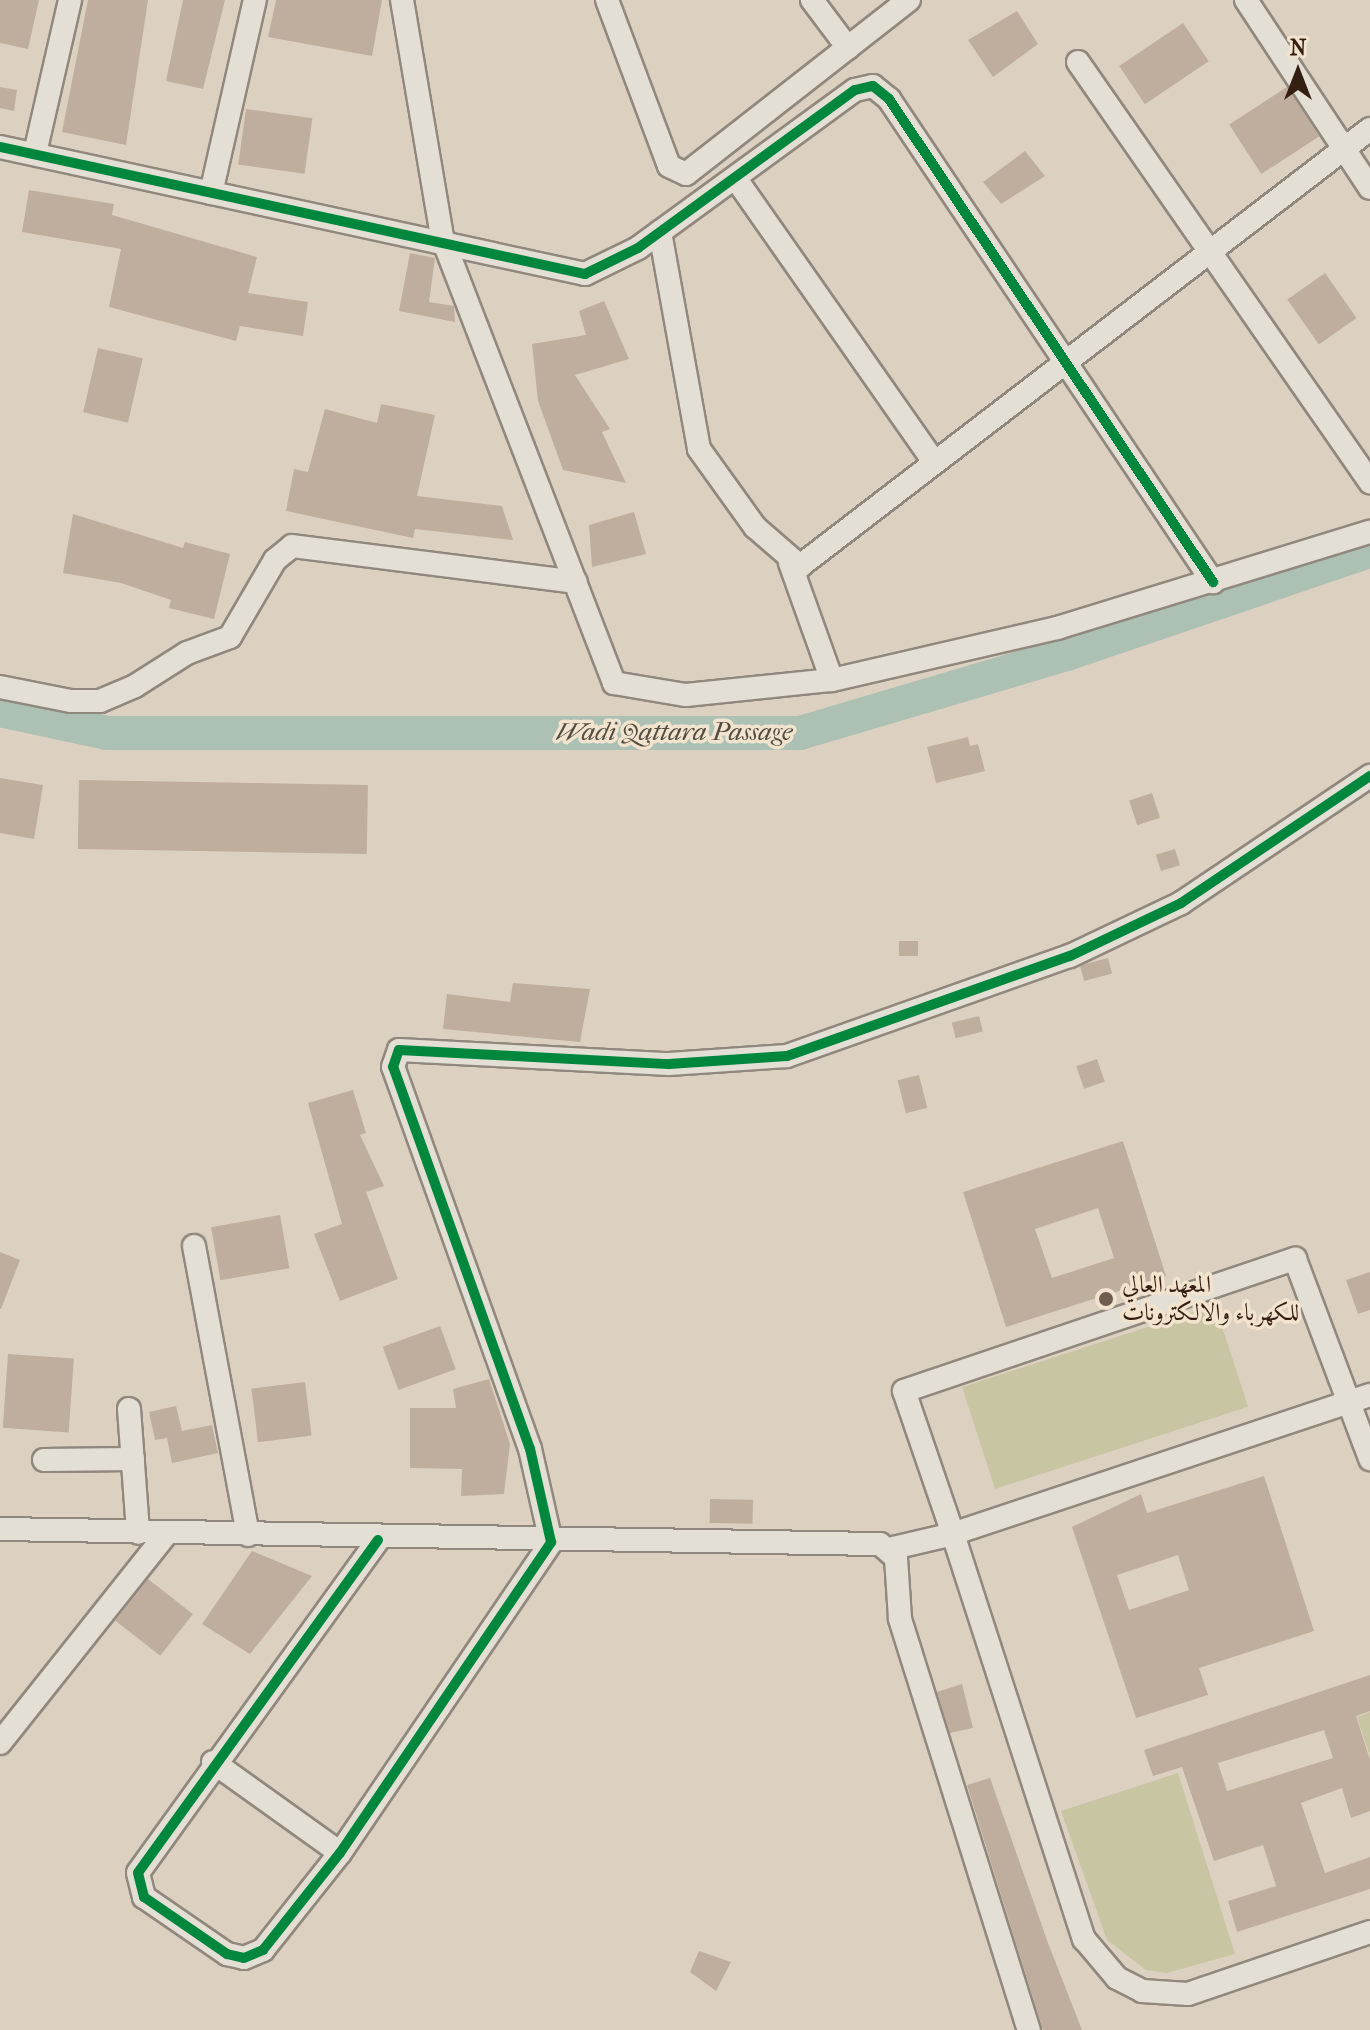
<!DOCTYPE html>
<html>
<head>
<meta charset="utf-8">
<style>
	body { margin:0 }
	#map { position:relative; width:1370px; height:2030px; overflow:hidden; background:#dcd1c0; font-family:"IM FELL French Canon",Amiri,serif }
	div>[style] { position:absolute }
	[style*='--x'] { left:calc(var(--x)*1px); top:calc(var(--y)*1px); width:calc(var(--w)*1px); rotate:calc(var(--a)*1deg) }
	.green>* { inset:0; background:#c8c5a3; transform-origin:0 0 }
	.river>* { height:34px; margin:-17px; padding:0 17px; transform-origin:17px; border-radius:17px; background:#acc0b3 }
	.building>* { inset:0; background:#bfae9e; transform-origin:0 0 }
	.roads { filter:drop-shadow(2px 0 #91887d) drop-shadow(-2px 0 #91887d) drop-shadow(0 2px #91887d) drop-shadow(0 -2px #91887d) }
	.minor>* { height:22px; margin:-11px; padding:0 11px; transform-origin:11px; border-radius:11px; background:#e4dfd5 }
	.cycleway>* { height:10px; margin:-5px; padding:0 5px; transform-origin:5px; border-radius:5px; background:#00873e }
	.dots>* { width:22px; height:22px; translate:-50% -50%; box-sizing:border-box; border:4px solid #f1e3ce; border-radius:50% }
	span { translate:-50% -50%; white-space:nowrap; text-align:center; line-height:1.15; -webkit-text-stroke:7px #f1e3ce; paint-order:stroke }
	.poi-label { font-size:24px; color:#341e12 }
	.left { translate:0 -50%; text-align:left }
	.water-label { font-size:26px; color:#524c41; font-style:italic }
	.north { position:absolute; left:1258px; top:32px; width:80px; height:80px; -webkit-text-stroke:6px #f1e3ce; paint-order:stroke; rotate:0deg; font-size:22px; font-weight:700; line-height:32px; text-align:center; color:#341e12 }
	.north::after { content:''; display:block; margin:auto; width:28px; height:36px; background:#341e12; clip-path:polygon(50% 0,100% 100%,50% 72%,0 100%) }
</style>
</head>
<body>
<div id="map">
	<div class="green">
		<div style="left:1215px;top:1305px;width:107px;height:266px;rotate:72deg"></div>
		<div style="clip-path:polygon(1370px 1712px,1370px 1756px,1357px 1717px)"></div>
		<div style="clip-path:polygon(1178px 1773px,1235px 1954px,1167px 1973px,1146px 1970px,1107px 1940px,1061px 1811px)"></div>
	</div>
	<div class="river">
		<div style="--x:0;--y:710;--w:109;--a:12.1"></div>
		<div style="--x:107;--y:733;--w:693;--a:0"></div>
		<div style="--x:800;--y:733;--w:278;--a:-16.5"></div>
		<div style="--x:1067;--y:654;--w:320;--a:-18.8"></div>
	</div>
	<div class="building">
		<div style="clip-path:polygon(0 0,39px 0,28px 49px,0 43px)"></div>
		<div style="clip-path:polygon(88px 0,148px 0,126px 145px,62px 132px)"></div>
		<div style="clip-path:polygon(183px 0,225px 0,203px 89px,166px 81px)"></div>
		<div style="clip-path:polygon(276px 0,382px 0,372px 56px,268px 37px)"></div>
		<div style="clip-path:polygon(1017px 11px,1038px 44px,993px 77px,968px 40px)"></div>
		<div style="left:1183px;top:23px;width:46px;height:77px;rotate:56deg"></div>
		<div style="clip-path:polygon(0 87px,17px 90px,14px 111px,0 108px)"></div>
		<div style="left:1287px;top:87px;width:59px;height:69px;rotate:57deg"></div>
		<div style="left:246px;top:109px;width:67px;height:56px;rotate:8deg"></div>
		<div style="clip-path:polygon(1025px 151px,1045px 176px,1001px 204px,983px 182px)"></div>
		<div style="clip-path:polygon(29px 190px,114px 204px,112px 215px,257px 257px,248px 293px,308px 302px,303px 336px,240px 326px,236px 341px,109px 307px,121px 249px,22px 232px)"></div>
		<div style="clip-path:polygon(410px 253px,435px 258px,429px 302px,454px 306px,455px 322px,399px 311px)"></div>
		<div style="left:1325px;top:273px;width:55px;height:46px;rotate:55deg"></div>
		<div style="clip-path:polygon(604px 301px,629px 359px,575px 375px,610px 429px,602px 432px,626px 483px,563px 470px,538px 401px,532px 344px,586px 335px,579px 311px)"></div>
		<div style="left:98px;top:348px;width:46px;height:66px;rotate:13deg"></div>
		<div style="clip-path:polygon(381px 404px,435px 415px,417px 496px,502px 506px,513px 540px,415px 529px,413px 538px,286px 511px,294px 469px,308px 472px,325px 409px,377px 423px)"></div>
		<div style="clip-path:polygon(634px 512px,646px 554px,592px 567px,589px 525px)"></div>
		<div style="clip-path:polygon(73px 514px,183px 548px,185px 542px,230px 554px,214px 619px,169px 608px,171px 600px,121px 583px,63px 573px)"></div>
		<div style="clip-path:polygon(968px 737px,970px 746px,978px 744px,985px 771px,936px 783px,927px 747px)"></div>
		<div style="clip-path:polygon(0 778px,43px 785px,34px 839px,0 833px)"></div>
		<div style="left:79px;top:780px;width:289px;height:69px;rotate:1deg"></div>
		<div style="left:1152px;top:793px;width:26px;height:24px;rotate:72deg"></div>
		<div style="left:1175px;top:849px;width:17px;height:20px;rotate:73deg"></div>
		<div style="left:918px;top:941px;width:15px;height:19px;rotate:90deg"></div>
		<div style="left:1108px;top:958px;width:16px;height:29px;rotate:75deg"></div>
		<div style="clip-path:polygon(513px 983px,590px 989px,580px 1042px,443px 1029px,447px 994px,510px 1002px)"></div>
		<div style="left:979px;top:1016px;width:16px;height:28px;rotate:76deg"></div>
		<div style="left:1097px;top:1059px;width:24px;height:22px;rotate:71deg"></div>
		<div style="left:919px;top:1075px;width:34px;height:22px;rotate:76deg"></div>
		<div style="clip-path:polygon(353px 1090px,366px 1133px,360px 1135px,384px 1186px,366px 1192px,398px 1279px,340px 1301px,314px 1234px,342px 1224px,308px 1103px)"></div>
		<div style="clip-path:polygon(evenodd,1123px 1141px,1166px 1276px,1006px 1327px,963px 1192px,1123px 1141px,1098px 1208px,1114px 1258px,1052px 1278px,1035px 1229px,1098px 1208px)"></div>
		<div style="left:280px;top:1215px;width:54px;height:70px;rotate:80deg"></div>
		<div style="clip-path:polygon(0 1252px,20px 1260px,1px 1309px,0 1309px)"></div>
		<div style="clip-path:polygon(1370px 1272px,1370px 1310px,1358px 1314px,1346px 1280px)"></div>
		<div style="left:440px;top:1326px;width:46px;height:61px;rotate:70deg"></div>
		<div style="left:8px;top:1354px;width:66px;height:74px;rotate:4deg"></div>
		<div style="clip-path:polygon(489px 1379px,510px 1444px,504px 1494px,461px 1496px,462px 1469px,410px 1468px,410px 1408px,456px 1408px,453px 1389px)"></div>
		<div style="left:305px;top:1382px;width:54px;height:54px;rotate:83deg"></div>
		<div style="clip-path:polygon(176px 1406px,182px 1431px,212px 1425px,218px 1453px,172px 1463px,167px 1438px,155px 1440px,149px 1412px)"></div>
		<div style="clip-path:polygon(evenodd,1264px 1476px,1314px 1631px,1199px 1668px,1208px 1695px,1136px 1718px,1072px 1527px,1141px 1494px,1147px 1513px,1264px 1476px,1178px 1555px,1189px 1590px,1129px 1610px,1117px 1575px,1178px 1555px)"></div>
		<div style="left:710px;top:1499px;width:43px;height:24px;rotate:1deg"></div>
		<div style="clip-path:polygon(252px 1551px,312px 1576px,250px 1654px,202px 1624px)"></div>
		<div style="left:148px;top:1579px;width:57px;height:53px;rotate:38deg"></div>
		<div style="clip-path:polygon(evenodd,1370px 1675px,1370px 1711px,1356px 1716px,1370px 1760px,1370px 1811px,1351px 1818px,1342px 1788px,1301px 1803px,1325px 1873px,1370px 1857px,1370px 1889px,1237px 1932px,1228px 1901px,1276px 1886px,1263px 1845px,1214px 1861px,1182px 1767px,1153px 1776px,1144px 1750px,1370px 1675px,1324px 1730px,1333px 1758px,1227px 1791px,1218px 1763px,1324px 1730px)"></div>
		<div style="clip-path:polygon(962px 1684px,973px 1728px,950px 1733px,937px 1692px)"></div>
		<div style="clip-path:polygon(990px 1778px,1048px 1943px,1082px 2030px,1043px 2030px,967px 1785px)"></div>
		<div style="clip-path:polygon(699px 1951px,731px 1962px,716px 1991px,690px 1972px)"></div>
	</div>
	<div class="roads">
		<div class="minor">
			<div style="--x:402;--y:0;--w:240;--a:80.4"></div>
			<div style="--x:442;--y:237;--w:478;--a:68.9"></div>
			<div style="--x:614;--y:683;--w:73;--a:9.5"></div>
			<div style="--x:686;--y:695;--w:147;--a:-5.9"></div>
			<div style="--x:832;--y:680;--w:231;--a:-13"></div>
			<div style="--x:1057;--y:628;--w:327;--a:-17.1"></div>
			<div style="--x:607;--y:0;--w:177;--a:69.5"></div>
			<div style="--x:669;--y:166;--w:19;--a:25"></div>
			<div style="--x:686;--y:174;--w:283;--a:-38"></div>
			<div style="--x:812;--y:0;--w:60;--a:53.1"></div>
			<div style="--x:1246;--y:0;--w:225;--a:56.6"></div>
			<div style="--x:1078;--y:62;--w:512;--a:55.19"></div>
			<div style="--x:0;--y:147;--w:599;--a:12.25"></div>
			<div style="--x:585;--y:274;--w:59;--a:-26.1"></div>
			<div style="--x:638;--y:248;--w:268;--a:-36.1"></div>
			<div style="--x:855;--y:90;--w:18;--a:-13"></div>
			<div style="--x:873;--y:86;--w:21;--a:39"></div>
			<div style="--x:889;--y:99;--w:582;--a:56.15"></div>
			<div style="--x:35;--y:153;--w:157;--a:-77.1"></div>
			<div style="--x:736;--y:179;--w:345;--a:55"></div>
			<div style="--x:211;--y:193;--w:198;--a:-77.2"></div>
			<div style="--x:660;--y:232;--w:220;--a:79.8"></div>
			<div style="--x:699;--y:449;--w:96;--a:54.3"></div>
			<div style="--x:755;--y:527;--w:60;--a:40.9"></div>
			<div style="--x:800;--y:566;--w:718;--a:-37.48"></div>
			<div style="--x:790;--y:563;--w:124;--a:70.3"></div>
			<div style="--x:0;--y:687;--w:72;--a:11.2"></div>
			<div style="--x:71;--y:701;--w:29;--a:0"></div>
			<div style="--x:100;--y:701;--w:38;--a:-23"></div>
			<div style="--x:135;--y:686;--w:62;--a:-32.4"></div>
			<div style="--x:187;--y:653;--w:46;--a:-20.4"></div>
			<div style="--x:230;--y:637;--w:89;--a:-59.7"></div>
			<div style="--x:275;--y:560;--w:22;--a:-39"></div>
			<div style="--x:292;--y:546;--w:286;--a:7.2"></div>
			<div style="--x:194;--y:1246;--w:294;--a:79.4"></div>
			<div style="--x:1370;--y:1395;--w:440;--a:161.6"></div>
			<div style="--x:953;--y:1534;--w:426;--a:72.1"></div>
			<div style="--x:1084;--y:1939;--w:51;--a:49.8"></div>
			<div style="--x:1117;--y:1978;--w:28;--a:27"></div>
			<div style="--x:1142;--y:1991;--w:46;--a:3.7"></div>
			<div style="--x:1188;--y:1994;--w:192;--a:-18.8"></div>
			<div style="--x:129;--y:1409;--w:124;--a:85.8"></div>
			<div style="--x:44;--y:1460;--w:89;--a:-0.6"></div>
			<div style="--x:0;--y:1529;--w:880;--a:0.98"></div>
			<div style="--x:880;--y:1544;--w:21;--a:41"></div>
			<div style="--x:896;--y:1558;--w:61;--a:86.2"></div>
			<div style="--x:900;--y:1619;--w:431;--a:72.6"></div>
			<div style="--x:378;--y:1540;--w:410;--a:125.8"></div>
			<div style="--x:138;--y:1873;--w:25;--a:76"></div>
			<div style="--x:144;--y:1897;--w:101;--a:34.5"></div>
			<div style="--x:227;--y:1954;--w:17;--a:13"></div>
			<div style="--x:244;--y:1958;--w:21;--a:-23"></div>
			<div style="--x:263;--y:1950;--w:124;--a:-51.6"></div>
			<div style="--x:340;--y:1853;--w:376;--a:-55.8"></div>
			<div style="--x:551;--y:1542;--w:95;--a:-102.7"></div>
			<div style="--x:530;--y:1449;--w:406;--a:-109.7"></div>
			<div style="--x:393;--y:1067;--w:18;--a:-71"></div>
			<div style="--x:399;--y:1050;--w:270;--a:3"></div>
			<div style="--x:669;--y:1064;--w:118;--a:-3.9"></div>
			<div style="--x:787;--y:1056;--w:300;--a:-19.5"></div>
			<div style="--x:1070;--y:956;--w:123;--a:-25.5"></div>
			<div style="--x:1181;--y:903;--w:228;--a:-33.9"></div>
			<div style="--x:889;--y:1549;--w:66;--a:-13.2"></div>
			<div style="--x:953;--y:1534;--w:151;--a:-108.9"></div>
			<div style="--x:904;--y:1391;--w:413;--a:-18.7"></div>
			<div style="--x:1295;--y:1259;--w:214;--a:69.4"></div>
			<div style="--x:0;--y:1743;--w:267;--a:-51.5"></div>
			<div style="--x:213;--y:1762;--w:156;--a:35.6"></div>
		</div>
	</div>
	<div class="cycleway">
		<div style="--x:0;--y:147;--w:599;--a:12.25"></div>
		<div style="--x:585;--y:274;--w:59;--a:-26.1"></div>
		<div style="--x:638;--y:248;--w:268;--a:-36.1"></div>
		<div style="--x:855;--y:90;--w:18;--a:-13"></div>
		<div style="--x:873;--y:86;--w:21;--a:39"></div>
		<div style="--x:889;--y:99;--w:582;--a:56.15"></div>
		<div style="--x:378;--y:1540;--w:410;--a:125.8"></div>
		<div style="--x:138;--y:1873;--w:25;--a:76"></div>
		<div style="--x:144;--y:1897;--w:101;--a:34.5"></div>
		<div style="--x:227;--y:1954;--w:17;--a:13"></div>
		<div style="--x:244;--y:1958;--w:21;--a:-23"></div>
		<div style="--x:263;--y:1950;--w:124;--a:-51.6"></div>
		<div style="--x:340;--y:1853;--w:376;--a:-55.8"></div>
		<div style="--x:551;--y:1542;--w:95;--a:-102.7"></div>
		<div style="--x:530;--y:1449;--w:406;--a:-109.7"></div>
		<div style="--x:393;--y:1067;--w:18;--a:-71"></div>
		<div style="--x:399;--y:1050;--w:270;--a:3"></div>
		<div style="--x:669;--y:1064;--w:118;--a:-3.9"></div>
		<div style="--x:787;--y:1056;--w:300;--a:-19.5"></div>
		<div style="--x:1070;--y:956;--w:123;--a:-25.5"></div>
		<div style="--x:1181;--y:903;--w:228;--a:-33.9"></div>
	</div>
	<div class="dots">
		<div style="left:1106px;top:1299px;background:#6f5d4f"></div>
	</div>
	<div class="poi-label">
		<span class="left" style="left:1122px;top:1299px">المعهد العالي<br>للكهرباء والالكترونات</span>
	</div>
	<div class="water-label">
		<span style="left:674px;top:732px">Wadi Qattara Passage</span>
	</div>
	<div class="north">N</div>
</div>
</body>
</html>
